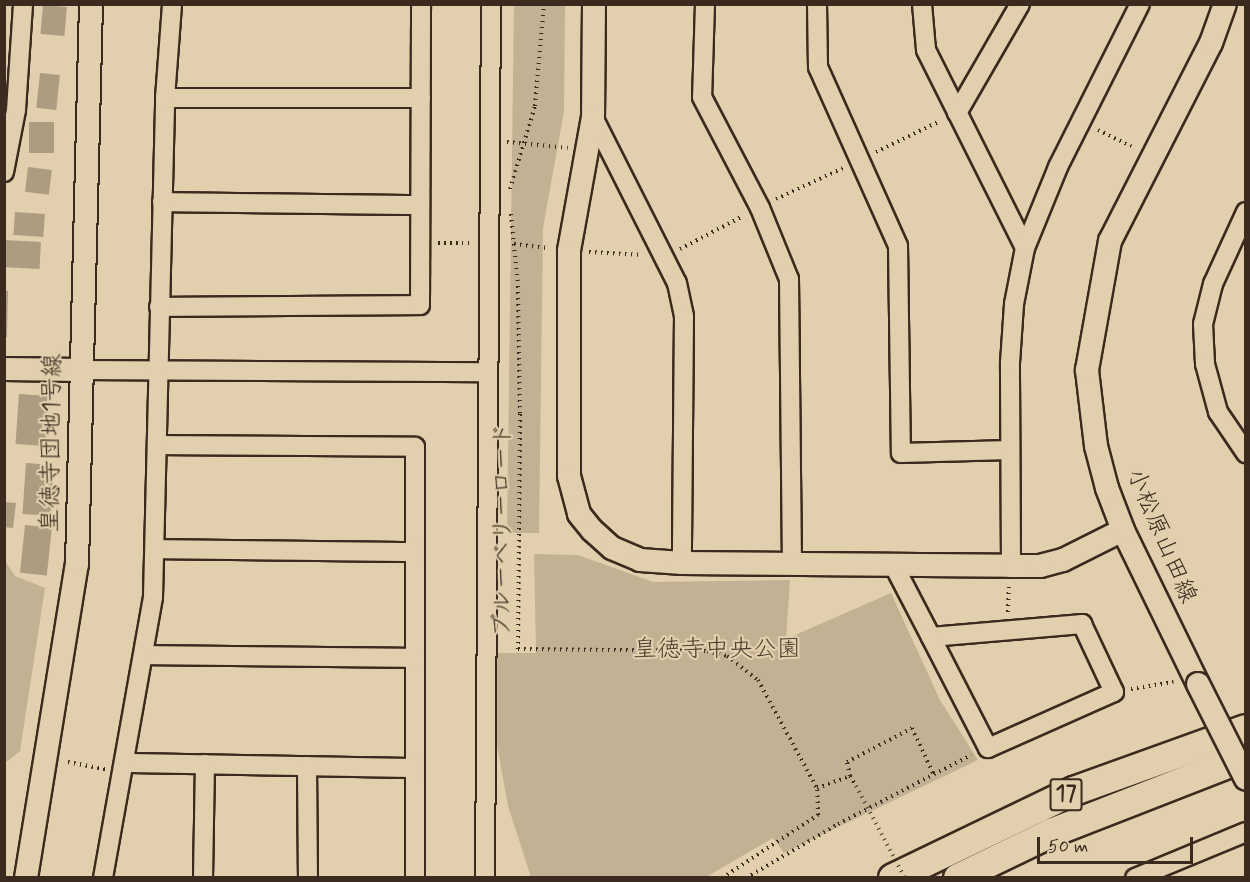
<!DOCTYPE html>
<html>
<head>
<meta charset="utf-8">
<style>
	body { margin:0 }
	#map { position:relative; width:1250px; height:882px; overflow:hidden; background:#e1cfad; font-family:Mynerve,"Klee One",sans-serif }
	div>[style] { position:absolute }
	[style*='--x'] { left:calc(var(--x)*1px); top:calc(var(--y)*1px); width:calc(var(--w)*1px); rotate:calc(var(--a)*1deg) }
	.green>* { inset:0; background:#c3b193 }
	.building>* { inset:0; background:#ae9c80; transform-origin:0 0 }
	.path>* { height:4px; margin-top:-2px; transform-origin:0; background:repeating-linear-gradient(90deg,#3b2a1e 0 1.5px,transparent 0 6px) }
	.roads { filter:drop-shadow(2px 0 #3b2a1e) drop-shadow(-2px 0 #3b2a1e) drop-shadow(0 2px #3b2a1e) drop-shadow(0 -2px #3b2a1e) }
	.minor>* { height:18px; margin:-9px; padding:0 9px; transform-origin:9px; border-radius:9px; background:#e1cfad }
	.tertiary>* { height:22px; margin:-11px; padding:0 11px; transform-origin:11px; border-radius:11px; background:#e1cfad }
	.primary>* { height:28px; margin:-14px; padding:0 14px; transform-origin:14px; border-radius:14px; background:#e1cfad }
	.path-bridge>* { height:4px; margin-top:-2px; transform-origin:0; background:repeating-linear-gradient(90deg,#3b2a1e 0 1.5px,transparent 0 6px) }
	.bridges { filter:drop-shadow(2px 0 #3b2a1e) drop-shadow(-2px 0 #3b2a1e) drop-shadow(0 2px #3b2a1e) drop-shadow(0 -2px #3b2a1e) }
	.tertiary-bridge>* { height:22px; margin:-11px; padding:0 11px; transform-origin:11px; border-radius:11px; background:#e1cfad }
	span { translate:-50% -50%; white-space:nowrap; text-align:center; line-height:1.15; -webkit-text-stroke:4.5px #e1cfad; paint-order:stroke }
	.shield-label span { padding:2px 4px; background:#e1cfad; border:2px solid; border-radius:4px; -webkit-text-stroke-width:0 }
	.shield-label { font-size:22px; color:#3b2a1e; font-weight:700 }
	.street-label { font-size:24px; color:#3b2a1e }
	.park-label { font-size:24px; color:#4f3e30 }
	.frame { position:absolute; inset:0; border:6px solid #3b2a1e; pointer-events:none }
	.scale { position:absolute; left:1037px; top:837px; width:156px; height:27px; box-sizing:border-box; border:3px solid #3b2a1e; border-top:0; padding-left:8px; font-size:18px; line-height:21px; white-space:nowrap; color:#3b2a1e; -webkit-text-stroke:4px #e1cfad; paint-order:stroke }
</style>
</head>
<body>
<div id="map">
	<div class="green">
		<div style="clip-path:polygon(514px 5px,565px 5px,564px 111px,543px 228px,539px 533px,507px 533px)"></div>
		<div style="clip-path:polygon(534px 554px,578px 555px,653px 582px,790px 580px,786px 639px,891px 593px,940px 700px,978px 760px,784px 853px,773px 838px,706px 877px,531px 877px,508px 806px,494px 728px,496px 653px,536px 653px)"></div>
		<div style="clip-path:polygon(5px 561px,15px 576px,45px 588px,20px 751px,5px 763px)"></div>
	</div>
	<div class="building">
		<div style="left:43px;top:5px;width:24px;height:29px;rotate:5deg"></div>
		<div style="left:40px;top:73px;width:20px;height:35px;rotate:6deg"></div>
		<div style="left:29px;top:122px;width:25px;height:31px"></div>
		<div style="left:28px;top:167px;width:24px;height:25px;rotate:7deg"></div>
		<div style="left:15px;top:212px;width:30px;height:23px;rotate:4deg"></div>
		<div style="left:4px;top:240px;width:37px;height:27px;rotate:3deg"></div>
		<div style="clip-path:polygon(4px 291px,8px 291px,7px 337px,4px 337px)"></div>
		<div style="left:19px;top:394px;width:30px;height:50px;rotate:4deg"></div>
		<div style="left:26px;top:463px;width:28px;height:51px;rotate:4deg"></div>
		<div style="clip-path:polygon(4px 502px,16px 503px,13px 528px,4px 527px)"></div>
		<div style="left:25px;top:525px;width:27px;height:48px;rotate:6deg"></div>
	</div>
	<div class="path">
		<div style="--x:1098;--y:130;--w:37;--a:26"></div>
		<div style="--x:507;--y:142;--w:61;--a:5.6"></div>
		<div style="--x:876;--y:152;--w:71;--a:-25.8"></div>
		<div style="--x:510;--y:189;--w:87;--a:-73.2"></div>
		<div style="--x:535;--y:106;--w:102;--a:-85"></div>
		<div style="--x:776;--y:199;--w:74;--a:-24.8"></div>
		<div style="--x:511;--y:214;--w:72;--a:84.4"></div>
		<div style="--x:518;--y:286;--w:128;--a:89.1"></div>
		<div style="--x:520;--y:414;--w:235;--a:90.5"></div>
		<div style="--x:518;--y:649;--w:189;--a:0.6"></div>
		<div style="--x:707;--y:651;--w:21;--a:14"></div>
		<div style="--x:727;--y:656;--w:39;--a:38"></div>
		<div style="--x:758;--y:680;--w:123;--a:61.4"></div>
		<div style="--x:817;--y:788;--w:35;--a:-20"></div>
		<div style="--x:850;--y:776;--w:12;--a:59"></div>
		<div style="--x:438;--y:243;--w:35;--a:0"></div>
		<div style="--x:514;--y:244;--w:35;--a:7"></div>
		<div style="--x:680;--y:249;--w:71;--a:-27.6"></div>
		<div style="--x:589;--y:252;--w:53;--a:3.2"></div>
		<div style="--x:1008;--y:612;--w:25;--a:-88"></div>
		<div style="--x:1131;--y:689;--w:43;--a:-9.5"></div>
		<div style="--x:68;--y:762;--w:38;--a:11"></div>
		<div style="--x:850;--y:776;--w:14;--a:-102"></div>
		<div style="--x:847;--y:762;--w:73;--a:-27.6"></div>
		<div style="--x:912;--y:728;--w:50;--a:65"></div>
		<div style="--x:722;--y:878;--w:115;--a:-33.3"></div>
		<div style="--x:818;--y:815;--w:27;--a:-92"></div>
		<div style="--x:746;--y:878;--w:107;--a:-30.4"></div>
		<div style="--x:838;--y:824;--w:150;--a:-27.4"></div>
	</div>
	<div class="roads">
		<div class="minor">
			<div style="--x:705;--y:4;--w:93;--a:91.8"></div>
			<div style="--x:702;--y:97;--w:125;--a:62.4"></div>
			<div style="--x:760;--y:208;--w:77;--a:67.8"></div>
			<div style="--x:789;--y:279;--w:284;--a:89.4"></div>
			<div style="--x:817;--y:4;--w:63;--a:89.1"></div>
			<div style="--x:818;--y:67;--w:196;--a:65.9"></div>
			<div style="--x:898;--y:246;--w:207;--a:89.2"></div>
			<div style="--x:901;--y:453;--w:109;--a:-1.6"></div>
			<div style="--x:922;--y:4;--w:46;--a:85"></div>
			<div style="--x:926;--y:50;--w:221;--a:63.4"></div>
			<div style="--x:165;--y:98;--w:256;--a:0"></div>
			<div style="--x:957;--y:113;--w:126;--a:-60"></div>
			<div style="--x:593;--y:117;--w:186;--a:63.2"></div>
			<div style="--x:677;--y:283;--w:34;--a:78"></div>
			<div style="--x:684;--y:316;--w:247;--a:90.5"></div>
			<div style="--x:4;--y:172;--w:63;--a:-79"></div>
			<div style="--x:16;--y:110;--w:106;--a:-86.2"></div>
			<div style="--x:162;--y:202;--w:258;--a:0.7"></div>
			<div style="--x:1246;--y:212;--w:79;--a:114.6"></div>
			<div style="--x:1213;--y:284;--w:41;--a:104"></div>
			<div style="--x:1203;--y:324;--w:40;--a:87.1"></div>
			<div style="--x:1205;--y:364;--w:50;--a:74.8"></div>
			<div style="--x:1218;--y:412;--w:50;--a:55.7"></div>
			<div style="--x:159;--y:307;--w:261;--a:-0.4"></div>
			<div style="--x:420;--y:305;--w:301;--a:-89.8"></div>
			<div style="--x:80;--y:370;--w:407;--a:0.3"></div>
			<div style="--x:157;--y:445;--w:258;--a:0.4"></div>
			<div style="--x:415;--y:447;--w:431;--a:90"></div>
			<div style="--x:155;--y:549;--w:260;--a:0.7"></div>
			<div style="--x:893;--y:564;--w:82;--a:62.5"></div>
			<div style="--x:931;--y:637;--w:152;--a:-4.9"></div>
			<div style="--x:1082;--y:624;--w:75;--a:64.8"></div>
			<div style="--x:1114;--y:692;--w:138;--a:156"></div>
			<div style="--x:988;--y:748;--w:125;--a:-117.2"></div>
			<div style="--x:1011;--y:566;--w:203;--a:-90.3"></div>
			<div style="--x:1010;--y:363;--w:59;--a:-86.1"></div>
			<div style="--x:1014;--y:304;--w:57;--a:-78.9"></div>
			<div style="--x:1025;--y:248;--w:87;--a:-67.8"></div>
			<div style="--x:1058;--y:167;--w:182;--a:-63.3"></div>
			<div style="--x:145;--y:655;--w:270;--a:0.6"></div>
			<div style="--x:125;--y:763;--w:290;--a:1"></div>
			<div style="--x:307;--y:766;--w:112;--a:89.5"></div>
			<div style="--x:103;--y:878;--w:285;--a:-79.9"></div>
			<div style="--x:153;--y:597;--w:499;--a:-88.6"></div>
			<div style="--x:165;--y:98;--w:94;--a:-85.7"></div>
			<div style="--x:203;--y:878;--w:114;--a:-89"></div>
			<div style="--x:485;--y:878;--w:874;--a:-89.61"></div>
			<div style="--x:1135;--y:878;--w:120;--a:-22.5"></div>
		</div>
		<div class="tertiary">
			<div style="--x:594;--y:4;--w:113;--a:90.5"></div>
			<div style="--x:593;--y:117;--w:136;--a:100.2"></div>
			<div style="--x:569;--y:251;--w:225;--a:90"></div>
			<div style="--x:569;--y:476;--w:39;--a:75"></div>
			<div style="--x:579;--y:514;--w:21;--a:51"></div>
			<div style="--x:592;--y:530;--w:27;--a:42"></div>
			<div style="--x:612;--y:548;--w:30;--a:23"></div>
			<div style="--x:640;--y:560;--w:42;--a:4.1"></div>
			<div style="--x:682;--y:563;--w:329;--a:0.5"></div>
			<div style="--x:1011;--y:566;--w:29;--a:0"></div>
			<div style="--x:1040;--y:566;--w:24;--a:-15"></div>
			<div style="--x:1063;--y:560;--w:67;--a:-26.6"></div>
			<div style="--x:4;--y:369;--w:76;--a:0.8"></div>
			<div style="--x:1198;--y:684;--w:171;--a:-116"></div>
			<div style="--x:1123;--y:530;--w:45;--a:-110.9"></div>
			<div style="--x:1107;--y:488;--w:43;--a:-104.7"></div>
			<div style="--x:1096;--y:446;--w:77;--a:-96.8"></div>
			<div style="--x:1087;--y:370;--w:131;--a:-79.9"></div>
			<div style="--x:1110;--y:241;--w:222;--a:-63"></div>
			<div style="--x:1211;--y:43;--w:41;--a:-70.3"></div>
			<div style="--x:26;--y:878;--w:318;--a:-80.8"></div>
			<div style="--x:77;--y:564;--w:560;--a:-88.57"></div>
		</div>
		<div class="primary">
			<div style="--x:893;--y:878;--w:201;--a:-25.7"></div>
			<div style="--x:1074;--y:791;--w:183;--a:-19.8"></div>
			<div style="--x:958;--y:878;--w:103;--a:-25.8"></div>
			<div style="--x:1051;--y:833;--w:209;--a:-21.3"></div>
		</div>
	</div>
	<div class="path-bridge">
		<div style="--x:856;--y:786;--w:104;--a:62"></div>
	</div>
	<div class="bridges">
		<div class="tertiary-bridge">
			<div style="--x:1198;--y:684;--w:106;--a:63.2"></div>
		</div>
	</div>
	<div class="shield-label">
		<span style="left:1066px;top:795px">17</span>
	</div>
	<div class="street-label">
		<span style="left:52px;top:443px;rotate:-89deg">皇徳寺団地1号線</span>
		<span style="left:503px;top:530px;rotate:-90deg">ブルーベリーロード</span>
		<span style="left:1161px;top:536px;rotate:67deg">小松原山田線</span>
	</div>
	<div class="park-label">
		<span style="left:717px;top:650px">皇徳寺中央公園</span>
	</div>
	<div class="frame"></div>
	<div class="scale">50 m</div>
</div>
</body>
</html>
